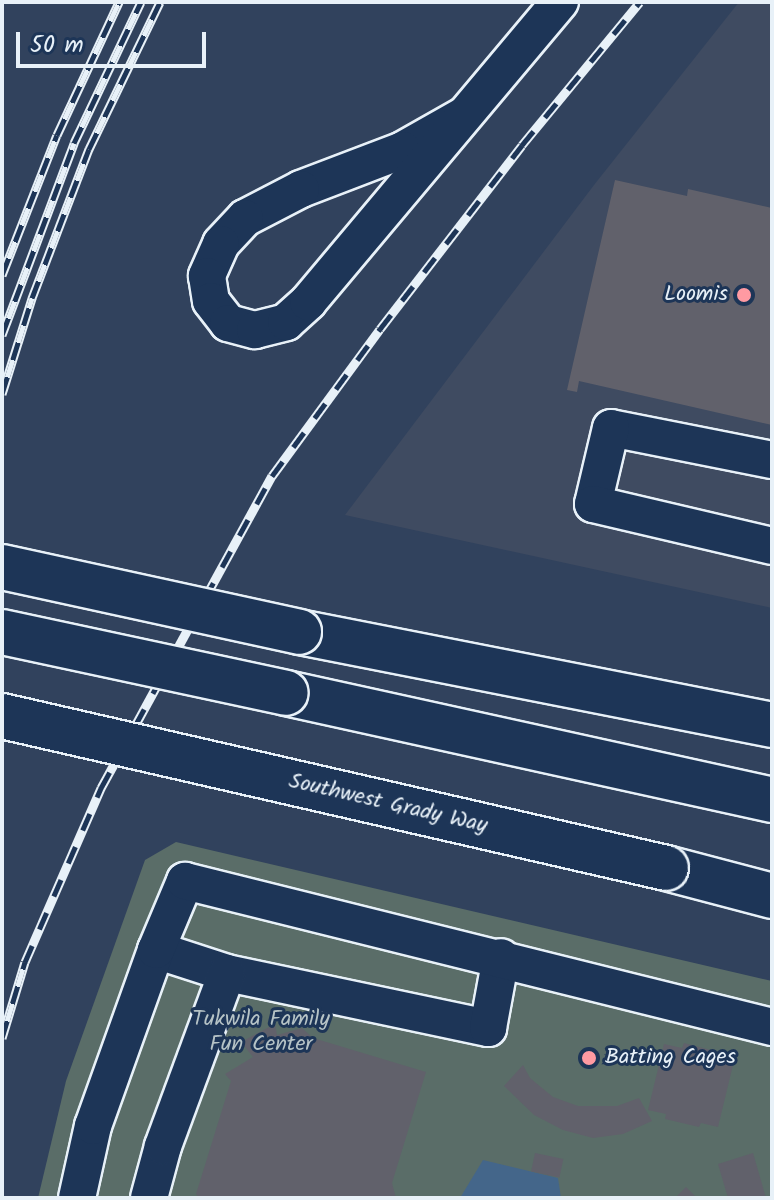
<!DOCTYPE html>
<html>
<head>
<meta charset="utf-8">
<style>
	body { margin:0 }
	#map { position:relative; width:774px; height:1200px; overflow:hidden; background:#31425d; font-family:Kalam,sans-serif }
	div>[style] { position:absolute }
	[style*='--x'] { left:calc(var(--x)*1px); top:calc(var(--y)*1px); width:calc(var(--w)*1px); rotate:calc(var(--a)*1deg) }
	.built>* { inset:0; background:#3f4b61 }
	.green>* { inset:0; background:#5a6d68 }
	.water>* { inset:0; background:#44668a }
	.building>* { inset:0; background:#61616b; transform-origin:0 0 }
	.roads { filter:drop-shadow(2px 0 #e8f1f8) drop-shadow(-2px 0 #e8f1f8) drop-shadow(0 2px #e8f1f8) drop-shadow(0 -2px #e8f1f8) }
	.minor>* { height:36px; margin:-18px; padding:0 18px; transform-origin:18px; border-radius:18px; background:#1d3557 }
	.major>* { height:44px; margin:-22px; padding:0 22px; transform-origin:22px; border-radius:22px; background:#1d3557 }
	.highway>* { height:44px; margin:-22px; padding:0 22px; transform-origin:22px; border-radius:22px; background:#1d3557 }
	.rail>* { height:9px; margin-top:-4.5px; transform-origin:0; background:repeating-linear-gradient(90deg,#1d3557 0 18px,#e8f1f8 0 36px); box-sizing:border-box; border-block:2px solid #e8f1f8 }
	.bridges { filter:drop-shadow(2px 0 #e8f1f8) drop-shadow(-2px 0 #e8f1f8) drop-shadow(0 2px #e8f1f8) drop-shadow(0 -2px #e8f1f8) }
	.major-bridge>* { height:44px; margin:-22px; padding:0 22px; transform-origin:22px; border-radius:22px; background:#1d3557 }
	.highway-bridge>* { height:44px; margin:-22px; padding:0 22px; transform-origin:22px; border-radius:22px; background:#1d3557 }
	.dots>* { width:22px; height:22px; translate:-50% -50%; box-sizing:border-box; border:4px solid #1d3557; border-radius:50% }
	span { translate:-50% -50%; white-space:nowrap; text-align:center; line-height:1.15; -webkit-text-stroke:6px #1d3557; paint-order:stroke }
	.poi-label { font-size:22px; color:#e8f1f8 }
	.right { translate:-100% -50%; text-align:right }
	.left { translate:0 -50%; text-align:left }
	.street-label { font-size:22px; color:#e8f1f8 }
	.park-label { font-size:22px; color:#b6c3c6 }
	.frame { position:absolute; inset:0; border:4px solid #e8f1f8; pointer-events:none }
	.scale { position:absolute; left:16px; top:32px; width:190px; height:36px; box-sizing:border-box; border:4px solid #e8f1f8; border-top:0; padding-left:10px; font-size:24px; line-height:28px; white-space:nowrap; color:#e8f1f8; -webkit-text-stroke:6px #1d3557; paint-order:stroke }
</style>
</head>
<body>
<div id="map">
	<div class="built">
		<div style="clip-path:polygon(739px 2px,772px 2px,772px 608px,345px 515px,594px 185px)"></div>
	</div>
	<div class="green">
		<div style="clip-path:polygon(176px 842px,772px 981px,772px 1198px,38px 1198px,66px 1081px,145px 860px)"></div>
	</div>
	<div class="water">
		<div style="clip-path:polygon(483px 1160px,558px 1178px,561px 1198px,460px 1198px)"></div>
	</div>
	<div class="building">
		<div style="clip-path:polygon(615px 180px,687px 196px,688px 189px,772px 208px,772px 425px,579px 381px,577px 392px,567px 390px)"></div>
		<div style="clip-path:polygon(275px 1024px,277px 1035px,302px 1028px,313px 1038px,426px 1072px,392px 1183px,396px 1198px,199px 1198px,196px 1194px,231px 1081px,225px 1074px,253px 1057px,241px 1042px)"></div>
		<div style="clip-path:polygon(684px 1043px,718px 1052px,717px 1057px,734px 1061px,718px 1127px,701px 1123px,699px 1127px,665px 1119px,666px 1114px,648px 1110px,664px 1044px,682px 1048px)"></div>
		<div style="clip-path:polygon(523px 1065px,530px 1078px,553px 1097px,578px 1106px,617px 1106px,639px 1098px,652px 1121px,623px 1134px,593px 1138px,563px 1130px,534px 1115px,504px 1086px)"></div>
		<div style="left:535px;top:1153px;width:29px;height:19px;rotate:12deg"></div>
		<div style="clip-path:polygon(753px 1153px,766px 1198px,728px 1198px,718px 1164px)"></div>
		<div style="clip-path:polygon(686px 1187px,697px 1198px,675px 1198px)"></div>
	</div>
	<div class="roads">
		<div class="minor">
			<div style="--x:463;--y:116;--w:69;--a:150.5"></div>
			<div style="--x:403;--y:150;--w:109;--a:159.1"></div>
			<div style="--x:301;--y:189;--w:63;--a:152.6"></div>
			<div style="--x:245;--y:218;--w:35;--a:133"></div>
			<div style="--x:221;--y:244;--w:35;--a:114"></div>
			<div style="--x:207;--y:276;--w:25;--a:81"></div>
			<div style="--x:211;--y:301;--w:28;--a:52"></div>
			<div style="--x:228;--y:323;--w:28;--a:15"></div>
			<div style="--x:255;--y:330;--w:32;--a:-14"></div>
			<div style="--x:286;--y:322;--w:30;--a:-42"></div>
			<div style="--x:308;--y:302;--w:392;--a:-50"></div>
			<div style="--x:772;--y:460;--w:164;--a:-168.8"></div>
			<div style="--x:611;--y:428;--w:78;--a:103.3"></div>
			<div style="--x:593;--y:504;--w:184;--a:13.2"></div>
			<div style="--x:156;--y:950;--w:75;--a:17.9"></div>
			<div style="--x:227;--y:973;--w:267;--a:11.9"></div>
			<div style="--x:488;--y:1028;--w:72;--a:-79.6"></div>
			<div style="--x:77;--y:1198;--w:74;--a:-77.5"></div>
			<div style="--x:93;--y:1126;--w:187;--a:-70.3"></div>
			<div style="--x:156;--y:950;--w:75;--a:-67.2"></div>
			<div style="--x:185;--y:881;--w:605;--a:13.97"></div>
			<div style="--x:149;--y:1198;--w:54;--a:-74.9"></div>
			<div style="--x:163;--y:1146;--w:184;--a:-69.7"></div>
		</div>
		<div class="major">
			<div style="--x:666;--y:868;--w:110;--a:14.8"></div>
		</div>
		<div class="highway">
			<div style="--x:299;--y:632;--w:482;--a:11.1"></div>
			<div style="--x:286;--y:693;--w:498;--a:12.4"></div>
		</div>
	</div>
	<div class="rail">
		<div style="--x:2;--y:275;--w:150;--a:-68.6"></div>
		<div style="--x:57;--y:135;--w:147;--a:-65"></div>
		<div style="--x:2;--y:335;--w:205;--a:-69.4"></div>
		<div style="--x:74;--y:143;--w:156;--a:-64.6"></div>
		<div style="--x:2;--y:394;--w:101;--a:-72.6"></div>
		<div style="--x:32;--y:298;--w:160;--a:-69.1"></div>
		<div style="--x:89;--y:149;--w:163;--a:-64.2"></div>
		<div style="--x:2;--y:1038;--w:79;--a:-73.2"></div>
		<div style="--x:25;--y:962;--w:190;--a:-66.4"></div>
		<div style="--x:101;--y:788;--w:356;--a:-61.3"></div>
		<div style="--x:272;--y:476;--w:182;--a:-53.7"></div>
		<div style="--x:380;--y:329;--w:232;--a:-52.3"></div>
		<div style="--x:522;--y:145;--w:185;--a:-50.5"></div>
	</div>
	<div class="bridges">
		<div class="major-bridge">
			<div style="--x:2;--y:716;--w:681;--a:12.89"></div>
		</div>
		<div class="highway-bridge">
			<div style="--x:2;--y:567;--w:304;--a:12.3"></div>
			<div style="--x:2;--y:632;--w:290;--a:12.1"></div>
		</div>
	</div>
	<div class="dots">
		<div style="left:744px;top:295px;background:#ff9aa2"></div>
		<div style="left:589px;top:1058px;background:#ff9aa2"></div>
	</div>
	<div class="poi-label">
		<span class="right" style="left:728px;top:295px">Loomis</span>
		<span class="left" style="left:605px;top:1058px">Batting Cages</span>
	</div>
	<div class="street-label">
		<span style="left:388px;top:804px;rotate:13deg">Southwest Grady Way</span>
	</div>
	<div class="park-label">
		<span style="left:261px;top:1032px">Tukwila Family<br>Fun Center</span>
	</div>
	<div class="frame"></div>
	<div class="scale">50 m</div>
</div>
</body>
</html>
